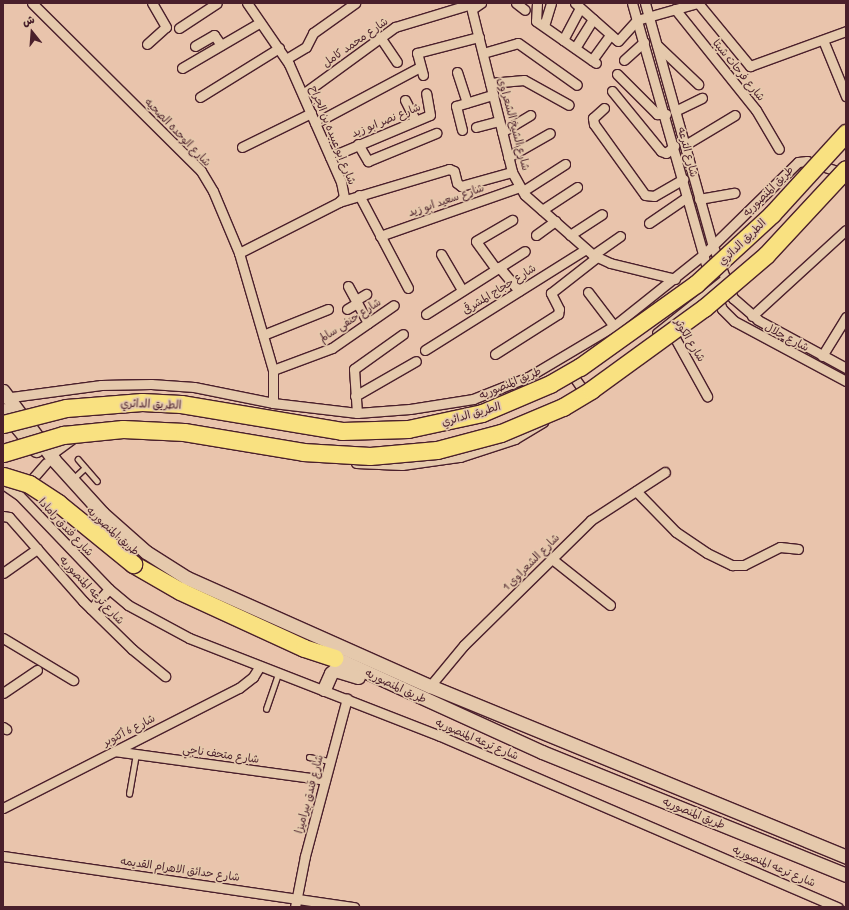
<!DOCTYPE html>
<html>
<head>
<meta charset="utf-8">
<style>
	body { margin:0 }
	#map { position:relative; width:849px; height:910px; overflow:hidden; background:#e9c4ac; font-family:"Patrick Hand","Playpen Sans Arabic",sans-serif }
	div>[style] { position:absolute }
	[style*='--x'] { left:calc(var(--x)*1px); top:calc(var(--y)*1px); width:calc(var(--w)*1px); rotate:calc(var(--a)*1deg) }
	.roads { filter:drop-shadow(1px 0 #4a1f2b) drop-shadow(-1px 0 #4a1f2b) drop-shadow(0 1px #4a1f2b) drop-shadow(0 -1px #4a1f2b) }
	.service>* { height:4.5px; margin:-2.25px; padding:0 2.25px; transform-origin:2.25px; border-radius:2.25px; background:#e5c9ac }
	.minor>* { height:9px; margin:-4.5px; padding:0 4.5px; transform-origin:4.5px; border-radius:4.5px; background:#e5c9ac }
	.secondary>* { height:13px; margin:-6.5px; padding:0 6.5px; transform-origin:6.5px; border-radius:6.5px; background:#e5c9ac }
	.motorway>* { height:17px; margin:-8.5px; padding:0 8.5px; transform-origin:8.5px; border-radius:8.5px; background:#f9e181 }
	.bridges { filter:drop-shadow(1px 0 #4a1f2b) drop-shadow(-1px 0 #4a1f2b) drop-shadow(0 1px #4a1f2b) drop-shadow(0 -1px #4a1f2b) }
	.motorway-bridge>* { height:17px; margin:-8.5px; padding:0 8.5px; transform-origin:8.5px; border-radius:8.5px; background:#f9e181 }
	span { translate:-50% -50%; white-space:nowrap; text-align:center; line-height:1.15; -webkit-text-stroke:3.5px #e5c9ac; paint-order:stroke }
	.street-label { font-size:11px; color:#4a1f2b }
	.frame { position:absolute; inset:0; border:4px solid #4a1f2b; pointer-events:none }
	.north { position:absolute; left:12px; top:12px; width:40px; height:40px; -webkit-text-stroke:3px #e5c9ac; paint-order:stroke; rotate:343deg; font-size:11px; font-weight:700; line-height:16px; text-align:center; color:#4a1f2b }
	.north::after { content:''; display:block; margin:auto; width:14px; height:18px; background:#4a1f2b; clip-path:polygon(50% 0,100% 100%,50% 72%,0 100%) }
</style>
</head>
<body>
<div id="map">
	<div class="roads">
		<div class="service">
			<div style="--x:78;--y:459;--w:29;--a:49"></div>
			<div style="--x:73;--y:479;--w:16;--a:-43"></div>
			<div style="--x:266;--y:709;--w:39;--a:-71"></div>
			<div style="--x:309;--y:757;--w:21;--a:11"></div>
			<div style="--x:129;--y:794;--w:41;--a:-80.1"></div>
		</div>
		<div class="minor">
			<div style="--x:32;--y:3;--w:238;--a:44.8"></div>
			<div style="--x:201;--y:171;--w:23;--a:59"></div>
			<div style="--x:213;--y:191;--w:67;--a:67.2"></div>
			<div style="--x:239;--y:253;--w:122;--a:73.8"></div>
			<div style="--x:273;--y:370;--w:33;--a:90"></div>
			<div style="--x:470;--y:3;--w:174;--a:76"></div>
			<div style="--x:512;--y:172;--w:26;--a:61"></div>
			<div style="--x:525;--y:195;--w:91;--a:41.4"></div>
			<div style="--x:593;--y:255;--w:19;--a:25"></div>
			<div style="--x:610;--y:263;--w:67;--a:13.8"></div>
			<div style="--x:516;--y:3;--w:11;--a:38"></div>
			<div style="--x:537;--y:3;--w:18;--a:93"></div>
			<div style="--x:536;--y:21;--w:73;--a:35"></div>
			<div style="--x:575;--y:3;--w:57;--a:41.5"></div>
			<div style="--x:618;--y:41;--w:28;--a:-48"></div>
			<div style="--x:637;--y:20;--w:62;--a:-15.8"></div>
			<div style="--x:632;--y:3;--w:283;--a:74.2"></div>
			<div style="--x:645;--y:3;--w:252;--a:74.4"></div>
			<div style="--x:713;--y:246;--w:56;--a:69"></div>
			<div style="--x:733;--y:298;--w:33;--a:41"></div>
			<div style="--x:758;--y:320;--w:100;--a:28.6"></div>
			<div style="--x:698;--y:3;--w:82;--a:50.5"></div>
			<div style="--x:750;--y:66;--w:102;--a:-20"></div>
			<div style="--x:472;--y:9;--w:11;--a:-34"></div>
			<div style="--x:675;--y:9;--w:129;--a:51.3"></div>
			<div style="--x:756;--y:110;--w:45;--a:59.5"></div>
			<div style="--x:544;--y:26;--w:24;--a:-73"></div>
			<div style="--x:179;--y:28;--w:45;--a:-33.3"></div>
			<div style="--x:380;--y:37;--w:30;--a:56"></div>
			<div style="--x:563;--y:40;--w:36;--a:-62"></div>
			<div style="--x:823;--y:40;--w:61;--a:67.7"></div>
			<div style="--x:147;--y:44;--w:25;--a:-42"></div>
			<div style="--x:166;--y:27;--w:28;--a:-120"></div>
			<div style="--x:657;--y:45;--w:57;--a:43.6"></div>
			<div style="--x:195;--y:46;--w:22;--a:-30"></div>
			<div style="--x:214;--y:35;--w:12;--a:55"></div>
			<div style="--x:575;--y:48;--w:34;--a:-58"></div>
			<div style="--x:483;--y:53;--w:36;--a:-16"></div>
			<div style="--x:518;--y:43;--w:72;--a:35.4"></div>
			<div style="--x:286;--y:59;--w:23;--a:-31"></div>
			<div style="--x:306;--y:47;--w:16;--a:-63"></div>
			<div style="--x:313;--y:33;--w:52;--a:-35.5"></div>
			<div style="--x:592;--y:60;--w:31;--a:-54"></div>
			<div style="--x:624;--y:60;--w:27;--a:-42"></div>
			<div style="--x:182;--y:68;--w:89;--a:-30.3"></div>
			<div style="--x:457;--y:72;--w:32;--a:72"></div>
			<div style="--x:617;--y:74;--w:57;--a:45"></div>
			<div style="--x:657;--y:114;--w:9;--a:0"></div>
			<div style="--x:423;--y:75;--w:23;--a:-105"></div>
			<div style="--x:417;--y:53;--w:64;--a:-14.5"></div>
			<div style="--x:490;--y:83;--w:34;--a:-5"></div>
			<div style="--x:524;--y:80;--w:51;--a:29.1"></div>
			<div style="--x:612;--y:91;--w:77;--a:50.8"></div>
			<div style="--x:661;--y:151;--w:5;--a:22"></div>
			<div style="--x:666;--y:153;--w:11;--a:-41"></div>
			<div style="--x:303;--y:94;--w:114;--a:-36.1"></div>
			<div style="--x:395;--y:27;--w:79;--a:-16.8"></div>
			<div style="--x:200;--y:97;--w:93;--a:-31.8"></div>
			<div style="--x:405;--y:100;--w:22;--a:63"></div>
			<div style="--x:604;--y:108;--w:15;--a:138"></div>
			<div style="--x:593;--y:118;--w:6;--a:81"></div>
			<div style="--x:594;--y:124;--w:87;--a:54.3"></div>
			<div style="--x:645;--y:195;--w:9;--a:6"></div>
			<div style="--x:654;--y:196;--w:34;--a:-30"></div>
			<div style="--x:675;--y:111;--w:30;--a:-26"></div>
			<div style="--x:315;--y:123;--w:119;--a:-28.1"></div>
			<div style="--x:476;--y:127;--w:24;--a:-15"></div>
			<div style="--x:462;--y:130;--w:25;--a:-104"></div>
			<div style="--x:456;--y:106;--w:39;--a:-17"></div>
			<div style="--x:502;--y:132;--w:33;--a:-31"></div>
			<div style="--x:358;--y:144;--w:20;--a:60"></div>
			<div style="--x:368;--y:161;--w:74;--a:-22.4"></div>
			<div style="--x:685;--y:145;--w:58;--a:-31"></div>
			<div style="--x:242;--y:147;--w:77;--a:-26.2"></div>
			<div style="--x:330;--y:157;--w:108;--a:-22.8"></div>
			<div style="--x:430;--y:115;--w:22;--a:-100"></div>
			<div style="--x:508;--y:157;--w:48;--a:-29.7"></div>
			<div style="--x:523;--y:191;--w:50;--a:-32.7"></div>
			<div style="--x:359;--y:195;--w:105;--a:62.2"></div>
			<div style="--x:699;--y:199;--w:36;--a:-10"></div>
			<div style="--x:339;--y:202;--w:115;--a:-16.7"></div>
			<div style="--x:449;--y:169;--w:5;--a:22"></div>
			<div style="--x:454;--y:171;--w:12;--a:76"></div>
			<div style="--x:457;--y:183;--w:5;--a:37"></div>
			<div style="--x:461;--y:186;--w:53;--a:-15.4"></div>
			<div style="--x:542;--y:210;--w:42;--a:-33.3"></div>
			<div style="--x:649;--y:223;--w:46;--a:-34.4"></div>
			<div style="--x:536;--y:235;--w:24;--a:-36"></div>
			<div style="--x:570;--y:235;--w:38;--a:-33"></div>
			<div style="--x:380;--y:236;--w:148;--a:-19.3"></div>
			<div style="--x:239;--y:253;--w:112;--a:-27"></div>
			<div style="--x:339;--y:202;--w:7;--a:-45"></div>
			<div style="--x:344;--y:197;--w:15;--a:-101"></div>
			<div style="--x:341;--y:182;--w:129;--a:-113.8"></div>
			<div style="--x:289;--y:64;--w:74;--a:-124.5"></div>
			<div style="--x:441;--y:254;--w:42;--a:59.7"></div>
			<div style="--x:593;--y:255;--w:33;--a:-35"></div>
			<div style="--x:499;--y:267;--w:31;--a:50"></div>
			<div style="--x:496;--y:269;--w:34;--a:-126"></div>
			<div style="--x:476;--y:241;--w:42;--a:-30.3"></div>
			<div style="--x:348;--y:286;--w:42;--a:61.6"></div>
			<div style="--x:588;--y:292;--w:43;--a:52.6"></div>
			<div style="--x:716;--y:294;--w:16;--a:68"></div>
			<div style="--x:722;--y:309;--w:17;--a:45"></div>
			<div style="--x:734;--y:321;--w:127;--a:28.2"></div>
			<div style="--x:356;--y:300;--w:12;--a:-31"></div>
			<div style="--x:347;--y:309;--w:12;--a:-31"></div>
			<div style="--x:426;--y:314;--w:117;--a:-32.5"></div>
			<div style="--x:752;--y:316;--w:127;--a:-42.5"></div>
			<div style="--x:670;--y:329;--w:77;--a:61.1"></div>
			<div style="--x:657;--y:333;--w:87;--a:-38.5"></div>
			<div style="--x:263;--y:335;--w:70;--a:-21.8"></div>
			<div style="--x:425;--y:350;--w:190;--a:-32.1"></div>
			<div style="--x:495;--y:354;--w:75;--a:-32.4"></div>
			<div style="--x:558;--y:314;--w:5;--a:-79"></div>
			<div style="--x:559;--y:309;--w:18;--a:-117"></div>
			<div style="--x:551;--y:293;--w:58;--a:-38"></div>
			<div style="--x:822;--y:356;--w:46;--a:-58.4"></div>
			<div style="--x:273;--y:370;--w:63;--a:-20.4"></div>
			<div style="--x:332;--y:348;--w:75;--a:-34.7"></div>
			<div style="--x:569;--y:370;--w:24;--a:55"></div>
			<div style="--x:355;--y:396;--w:70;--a:-29.8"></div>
			<div style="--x:4;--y:398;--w:98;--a:-7.6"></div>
			<div style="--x:101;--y:385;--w:50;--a:-1.1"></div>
			<div style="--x:151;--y:384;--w:43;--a:4"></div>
			<div style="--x:194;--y:387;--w:81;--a:11.4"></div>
			<div style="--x:273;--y:403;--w:85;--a:6.8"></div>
			<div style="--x:357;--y:413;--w:53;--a:-4.3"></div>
			<div style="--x:410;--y:409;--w:64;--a:-9"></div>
			<div style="--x:473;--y:399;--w:59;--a:-21.8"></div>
			<div style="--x:528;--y:377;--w:100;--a:-30.7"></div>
			<div style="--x:614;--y:326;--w:114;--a:-38.6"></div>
			<div style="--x:703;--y:255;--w:133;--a:-44.4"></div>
			<div style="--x:798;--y:162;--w:9;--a:-6"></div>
			<div style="--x:807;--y:161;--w:41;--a:18.4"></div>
			<div style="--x:357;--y:413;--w:44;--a:-93.9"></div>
			<div style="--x:354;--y:369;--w:60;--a:-35.5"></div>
			<div style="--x:50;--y:455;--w:29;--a:-36"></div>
			<div style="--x:356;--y:463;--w:46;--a:2.5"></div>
			<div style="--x:402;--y:465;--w:59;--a:-7.9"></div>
			<div style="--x:460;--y:457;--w:58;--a:-18.1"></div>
			<div style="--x:515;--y:439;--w:33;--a:-31"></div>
			<div style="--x:3;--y:484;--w:19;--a:35"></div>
			<div style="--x:19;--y:495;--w:130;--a:46.2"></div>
			<div style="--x:109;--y:589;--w:25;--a:40"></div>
			<div style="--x:128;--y:605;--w:69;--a:28.4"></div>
			<div style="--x:189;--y:638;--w:269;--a:21.3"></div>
			<div style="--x:440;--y:736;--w:433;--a:23.3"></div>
			<div style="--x:26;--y:486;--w:30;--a:-49"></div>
			<div style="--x:636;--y:491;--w:57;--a:45.7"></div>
			<div style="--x:676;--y:532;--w:37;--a:34"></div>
			<div style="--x:707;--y:553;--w:28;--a:26"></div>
			<div style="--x:732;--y:565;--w:12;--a:0"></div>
			<div style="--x:744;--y:565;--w:40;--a:-26.6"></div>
			<div style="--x:780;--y:547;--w:18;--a:6"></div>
			<div style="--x:3;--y:516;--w:6;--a:9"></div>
			<div style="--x:9;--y:517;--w:112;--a:48.6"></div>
			<div style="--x:83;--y:601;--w:69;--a:44.4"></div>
			<div style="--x:132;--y:649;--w:43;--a:39.3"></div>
			<div style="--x:552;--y:559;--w:74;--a:38.4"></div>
			<div style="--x:3;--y:573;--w:42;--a:-35.2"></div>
			<div style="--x:91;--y:609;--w:27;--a:-48"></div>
			<div style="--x:3;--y:638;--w:82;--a:31"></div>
			<div style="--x:430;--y:686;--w:53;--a:-50.3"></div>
			<div style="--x:464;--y:645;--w:178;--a:-44.5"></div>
			<div style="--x:591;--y:520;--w:88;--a:-33"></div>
			<div style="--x:3;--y:693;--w:41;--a:-34.1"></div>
			<div style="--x:3;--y:727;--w:4;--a:34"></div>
			<div style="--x:114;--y:751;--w:213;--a:7.8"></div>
			<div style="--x:3;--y:808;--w:265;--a:-27"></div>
			<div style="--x:239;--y:688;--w:18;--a:-38"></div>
			<div style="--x:253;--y:677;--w:13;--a:-58"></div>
			<div style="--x:3;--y:856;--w:355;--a:8.3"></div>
			<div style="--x:295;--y:907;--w:52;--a:-78.9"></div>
			<div style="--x:305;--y:856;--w:163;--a:-75.1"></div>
		</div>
		<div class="secondary">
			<div style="--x:3;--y:391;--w:86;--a:53.5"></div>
			<div style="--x:54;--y:460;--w:72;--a:47.8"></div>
			<div style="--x:102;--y:513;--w:59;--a:41.6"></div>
			<div style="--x:146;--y:552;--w:49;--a:32.4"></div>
			<div style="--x:187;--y:578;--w:266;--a:24"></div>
			<div style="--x:430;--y:686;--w:450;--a:22.3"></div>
			<div style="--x:3;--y:410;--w:52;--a:50.5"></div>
			<div style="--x:327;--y:654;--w:236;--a:24.5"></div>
			<div style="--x:542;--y:752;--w:328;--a:22"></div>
			<div style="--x:324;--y:689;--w:17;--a:-66"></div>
			<div style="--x:331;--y:673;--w:5;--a:-37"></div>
			<div style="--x:335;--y:670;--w:24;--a:17"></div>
		</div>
		<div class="motorway">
			<div style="--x:133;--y:564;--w:54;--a:29.9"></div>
			<div style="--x:180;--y:591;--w:136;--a:24.7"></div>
			<div style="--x:304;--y:648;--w:32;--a:18"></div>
		</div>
	</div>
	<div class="bridges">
		<div class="motorway-bridge">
			<div style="--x:3;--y:424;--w:65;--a:-14.3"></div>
			<div style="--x:66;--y:408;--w:76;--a:-4.5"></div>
			<div style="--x:142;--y:402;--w:39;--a:3"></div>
			<div style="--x:181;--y:404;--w:163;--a:9.5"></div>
			<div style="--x:342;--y:431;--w:66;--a:-1.7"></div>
			<div style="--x:408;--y:429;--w:76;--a:-12.2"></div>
			<div style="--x:482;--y:413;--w:74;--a:-23.1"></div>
			<div style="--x:550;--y:384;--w:34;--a:-30"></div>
			<div style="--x:580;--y:367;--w:143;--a:-35.6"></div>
			<div style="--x:696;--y:284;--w:103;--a:-42.6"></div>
			<div style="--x:772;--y:214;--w:110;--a:-47.6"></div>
			<div style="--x:3;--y:453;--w:63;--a:-16.7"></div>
			<div style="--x:63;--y:435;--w:60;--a:-5.7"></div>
			<div style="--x:123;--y:429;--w:61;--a:2.8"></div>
			<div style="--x:184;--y:432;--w:121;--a:9.5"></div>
			<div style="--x:303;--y:452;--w:67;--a:3.4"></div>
			<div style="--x:370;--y:456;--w:67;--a:-5.1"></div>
			<div style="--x:437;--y:450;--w:66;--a:-14.9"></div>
			<div style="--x:501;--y:433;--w:67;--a:-22.8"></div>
			<div style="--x:563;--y:407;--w:33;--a:-31"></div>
			<div style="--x:591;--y:390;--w:140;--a:-36"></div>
			<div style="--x:704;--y:308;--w:82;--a:-40.5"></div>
			<div style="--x:766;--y:255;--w:117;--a:-47.1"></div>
			<div style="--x:3;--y:476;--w:27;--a:17"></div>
			<div style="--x:29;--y:484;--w:35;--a:33"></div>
			<div style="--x:58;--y:503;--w:97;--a:39.1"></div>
		</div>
	</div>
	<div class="street-label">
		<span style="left:355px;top:42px;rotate:-35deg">شارع محمد كامل</span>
		<span style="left:739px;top:70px;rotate:51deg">شارع فرحات شيتا</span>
		<span style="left:386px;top:120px;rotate:-22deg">شارع نصر ابو زيد</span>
		<span style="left:514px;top:124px;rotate:75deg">شارع الشيخ الشعراوى</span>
		<span style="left:178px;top:132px;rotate:46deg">شارع الوحده الصحيه</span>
		<span style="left:333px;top:135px;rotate:68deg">شارع ابو عبيده بن الجراح</span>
		<span style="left:688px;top:152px;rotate:75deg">شارع الترعه</span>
		<span style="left:768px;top:191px;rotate:-45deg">طريق المنصوريه</span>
		<span style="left:446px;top:200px;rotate:-19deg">شارع سعيد ابو زيد</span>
		<span style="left:742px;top:242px;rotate:-44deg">الطريق الدائري</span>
		<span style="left:499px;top:289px;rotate:-32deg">شارع حجاج المشرقى</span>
		<span style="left:350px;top:320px;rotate:-33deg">شارع حنفى سالم</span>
		<span style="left:787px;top:337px;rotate:28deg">شارع جلال</span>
		<span style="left:690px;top:340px;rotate:59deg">شارع الكوثر</span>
		<span style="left:510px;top:383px;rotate:-23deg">طريق المنصوريه</span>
		<span style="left:151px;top:404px;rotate:2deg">الطريق الدائري</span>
		<span style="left:471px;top:414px;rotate:-16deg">الطريق الدائري</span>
		<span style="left:66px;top:527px;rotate:47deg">شارع فندق رامادا</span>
		<span style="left:113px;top:531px;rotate:42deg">طريق المنصوريه</span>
		<span style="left:531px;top:562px;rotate:-45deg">شارع الشعراوى 1</span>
		<span style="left:92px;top:590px;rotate:47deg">شارع ترعه المنصوريه</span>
		<span style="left:396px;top:686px;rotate:25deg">طريق المنصوريه</span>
		<span style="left:129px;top:730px;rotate:-27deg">شارع 6 أكتوبر</span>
		<span style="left:477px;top:739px;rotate:23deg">شارع ترعه المنصوريه</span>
		<span style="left:221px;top:754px;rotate:8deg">شارع متحف ناجي</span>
		<span style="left:309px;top:794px;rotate:-75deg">شارع فندق بيراميزا</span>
		<span style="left:694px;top:813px;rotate:22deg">طريق المنصوريه</span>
		<span style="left:774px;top:866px;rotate:23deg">شارع ترعه المنصوريه</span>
		<span style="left:180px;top:869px;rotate:8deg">شارع حدائق الاهرام القديمه</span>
	</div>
	<div class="frame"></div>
	<div class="north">ش</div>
</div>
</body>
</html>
